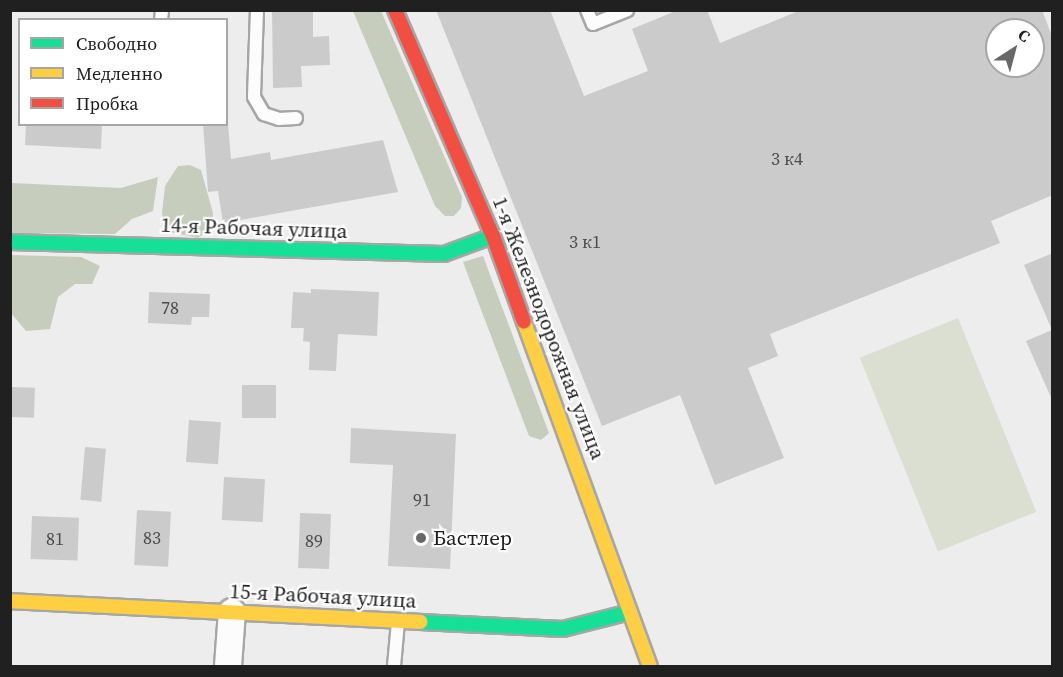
<!DOCTYPE html>
<html>
<head>
<meta charset="utf-8">
<style>
	body { margin:0 }
	#map { position:relative; width:1063px; height:677px; overflow:hidden; background:#ededee; font-family:"Source Serif 4",serif }
	div>[style] { position:absolute }
	[style*='--x'] { left:calc(var(--x)*1px); top:calc(var(--y)*1px); width:calc(var(--w)*1px); rotate:calc(var(--a)*1deg) }
	.green>* { inset:0; background:#dadfd1; transform-origin:0 0 }
	.forest>* { inset:0; background:#c6cdbc }
	.building>* { inset:0; background:#cbcbcb; transform-origin:0 0 }
	.roads { filter:drop-shadow(2px 0 #a6a6a6) drop-shadow(-2px 0 #a6a6a6) drop-shadow(0 2px #a6a6a6) drop-shadow(0 -2px #a6a6a6) }
	.lane>* { height:12px; margin:-6px; padding:0 6px; transform-origin:6px; border-radius:6px; background:#fcfcfc }
	.street>* { height:26px; margin:-13px; padding:0 13px; transform-origin:13px; border-radius:13px; background:#fcfcfc }
	.fast>* { height:14px; margin:-7px; padding:0 7px; transform-origin:7px; border-radius:7px; background:#16e098 }
	.slow>* { height:14px; margin:-7px; padding:0 7px; transform-origin:7px; border-radius:7px; background:#ffcf43 }
	.jam>* { height:14px; margin:-7px; padding:0 7px; transform-origin:7px; border-radius:7px; background:#f24e42 }
	.dots>* { width:16px; height:16px; translate:-50% -50%; box-sizing:border-box; border:3px solid #fff; border-radius:50% }
	span { translate:-50% -50%; white-space:nowrap; text-align:center; line-height:1.15; -webkit-text-stroke:4.5px #fff; paint-order:stroke }
	.number-label { font-size:18px; color:#4b4b4c }
	.number-label span { -webkit-text-stroke-width:0 }
	.street-label { font-size:21px; color:#202021 }
	.poi-label { font-size:21px; color:#202021 }
	.left { translate:0 -50%; text-align:left }
	.frame { position:absolute; inset:0; border:12px solid #202021; pointer-events:none }
	.legend { position:absolute; left:18px; top:18px; width:210px; height:108px; box-sizing:border-box; background:#fff; border:2px solid #a6a6a6; margin:0; padding:8px 10px; list-style:none; font-size:18px; color:#202021 }
	.legend li { display:flex; align-items:center; gap:12px; height:30px }
	.legend b { width:30px; border:2px solid #a6a6a6 }
	.north { position:absolute; left:985px; top:18px; width:60px; height:60px; box-sizing:border-box; background:#fff; border:2px solid #a6a6a6; border-radius:50%; rotate:36deg; font-size:16px; font-weight:700; line-height:24px; text-align:center; color:#202021 }
	.north::after { content:''; display:block; margin:auto; width:21px; height:27px; background:#686869; clip-path:polygon(50% 0,100% 100%,50% 72%,0 100%) }
</style>
</head>
<body>
<div id="map">
	<div class="green">
		<div style="left:958px;top:318px;width:209px;height:106px;rotate:68deg"></div>
	</div>
	<div class="forest">
		<div style="clip-path:polygon(353px 11px,381px 11px,462px 197px,461px 208px,454px 216px,445px 216px,435px 206px)"></div>
		<div style="clip-path:polygon(190px 165px,201px 170px,213px 213px,211px 229px,198px 238px,165px 231px,162px 213px,165px 186px,178px 166px)"></div>
		<div style="clip-path:polygon(158px 177px,153px 211px,132px 219px,115px 234px,11px 233px,11px 183px,121px 188px)"></div>
		<div style="clip-path:polygon(10px 255px,81px 257px,100px 266px,92px 284px,75px 284px,58px 297px,50px 329px,26px 331px,11px 313px)"></div>
		<div style="clip-path:polygon(483px 256px,549px 433px,541px 440px,529px 436px,463px 262px)"></div>
	</div>
	<div class="building">
		<div style="clip-path:polygon(272px 10px,313px 10px,313px 37px,329px 36px,330px 65px,301px 66px,302px 87px,273px 88px)"></div>
		<div style="clip-path:polygon(evenodd,436px 10px,550px 10px,584px 96px,648px 71px,632px 29px,678px 10px,707px 10px,720px 43px,801px 10px,1042px 10px,1053px 39px,1053px 195px,991px 221px,1000px 243px,770px 334px,778px 356px,748px 368px,784px 458px,715px 485px,680px 395px,602px 426px,436px 10px,997px 30px,1033px 30px,1033px 66px,997px 66px,997px 30px)"></div>
		<div style="clip-path:polygon(26px 124px,102px 124px,101px 149px,25px 145px)"></div>
		<div style="clip-path:polygon(203px 124px,228px 124px,231px 159px,270px 152px,271px 160px,383px 140px,398px 192px,223px 223px,218px 191px,208px 192px)"></div>
		<div style="clip-path:polygon(1053px 253px,1053px 402px,1026px 341px,1052px 330px,1024px 265px)"></div>
		<div style="clip-path:polygon(311px 289px,379px 292px,377px 336px,338px 334px,336px 371px,309px 370px,310px 342px,303px 341px,304px 328px,291px 328px,293px 292px,311px 293px)"></div>
		<div style="clip-path:polygon(149px 292px,210px 294px,209px 317px,192px 317px,191px 325px,148px 323px)"></div>
		<div style="left:276px;top:385px;width:33px;height:34px;rotate:90deg"></div>
		<div style="left:10px;top:387px;width:25px;height:30px;rotate:2deg"></div>
		<div style="left:189px;top:420px;width:32px;height:42px;rotate:4deg"></div>
		<div style="clip-path:polygon(351px 428px,456px 434px,450px 569px,388px 566px,393px 465px,350px 463px)"></div>
		<div style="left:85px;top:447px;width:21px;height:53px;rotate:5deg"></div>
		<div style="left:224px;top:477px;width:41px;height:43px;rotate:3deg"></div>
		<div style="left:137px;top:510px;width:34px;height:55px;rotate:3deg"></div>
		<div style="left:300px;top:513px;width:31px;height:55px;rotate:2deg"></div>
		<div style="left:32px;top:516px;width:47px;height:43px;rotate:2deg"></div>
	</div>
	<div class="roads">
		<div class="lane">
			<div style="--x:257;--y:10;--w:87;--a:92"></div>
			<div style="--x:254;--y:97;--w:20;--a:60"></div>
			<div style="--x:264;--y:114;--w:16;--a:18"></div>
			<div style="--x:279;--y:119;--w:17;--a:-3"></div>
			<div style="--x:587;--y:10;--w:15;--a:67"></div>
			<div style="--x:593;--y:24;--w:37;--a:-22"></div>
			<div style="--x:161;--y:20;--w:10;--a:-84"></div>
			<div style="--x:394;--y:666;--w:44;--a:-84.8"></div>
		</div>
		<div class="street">
			<div style="--x:228;--y:666;--w:54;--a:-85.8"></div>
		</div>
		<div class="fast">
			<div style="--x:10;--y:242;--w:434;--a:1.6"></div>
			<div style="--x:444;--y:254;--w:52;--a:-20.2"></div>
			<div style="--x:420;--y:622;--w:143;--a:2.8"></div>
			<div style="--x:563;--y:629;--w:69;--a:-14.2"></div>
		</div>
		<div class="slow">
			<div style="--x:524;--y:322;--w:366;--a:69.9"></div>
			<div style="--x:10;--y:601;--w:411;--a:2.9"></div>
		</div>
		<div class="jam">
			<div style="--x:395;--y:10;--w:246;--a:66.6"></div>
			<div style="--x:493;--y:236;--w:91;--a:70.2"></div>
		</div>
	</div>
	<div class="dots">
		<div style="left:421px;top:538px;background:#686869"></div>
	</div>
	<div class="number-label">
		<span style="left:787px;top:159px">3 к4</span>
		<span style="left:585px;top:242px">3 к1</span>
		<span style="left:170px;top:308px">78</span>
		<span style="left:422px;top:500px">91</span>
		<span style="left:152px;top:538px">83</span>
		<span style="left:55px;top:539px">81</span>
		<span style="left:314px;top:541px">89</span>
	</div>
	<div class="street-label">
		<span style="left:254px;top:228px;rotate:2deg">14-я Рабочая улица</span>
		<span style="left:549px;top:328px;rotate:69deg">1-я Железнодорожная улица</span>
		<span style="left:323px;top:596px;rotate:3deg">15-я Рабочая улица</span>
	</div>
	<div class="poi-label">
		<span class="left" style="left:433px;top:538px">Бастлер</span>
	</div>
	<div class="frame"></div>
	<ul class="legend">
	<li><b style="height:8px;background:#16e098"></b>Свободно</li>
	<li><b style="height:8px;background:#ffcf43"></b>Медленно</li>
	<li><b style="height:8px;background:#f24e42"></b>Пробка</li>
	</ul>
	<div class="north">С</div>
</div>
</body>
</html>
